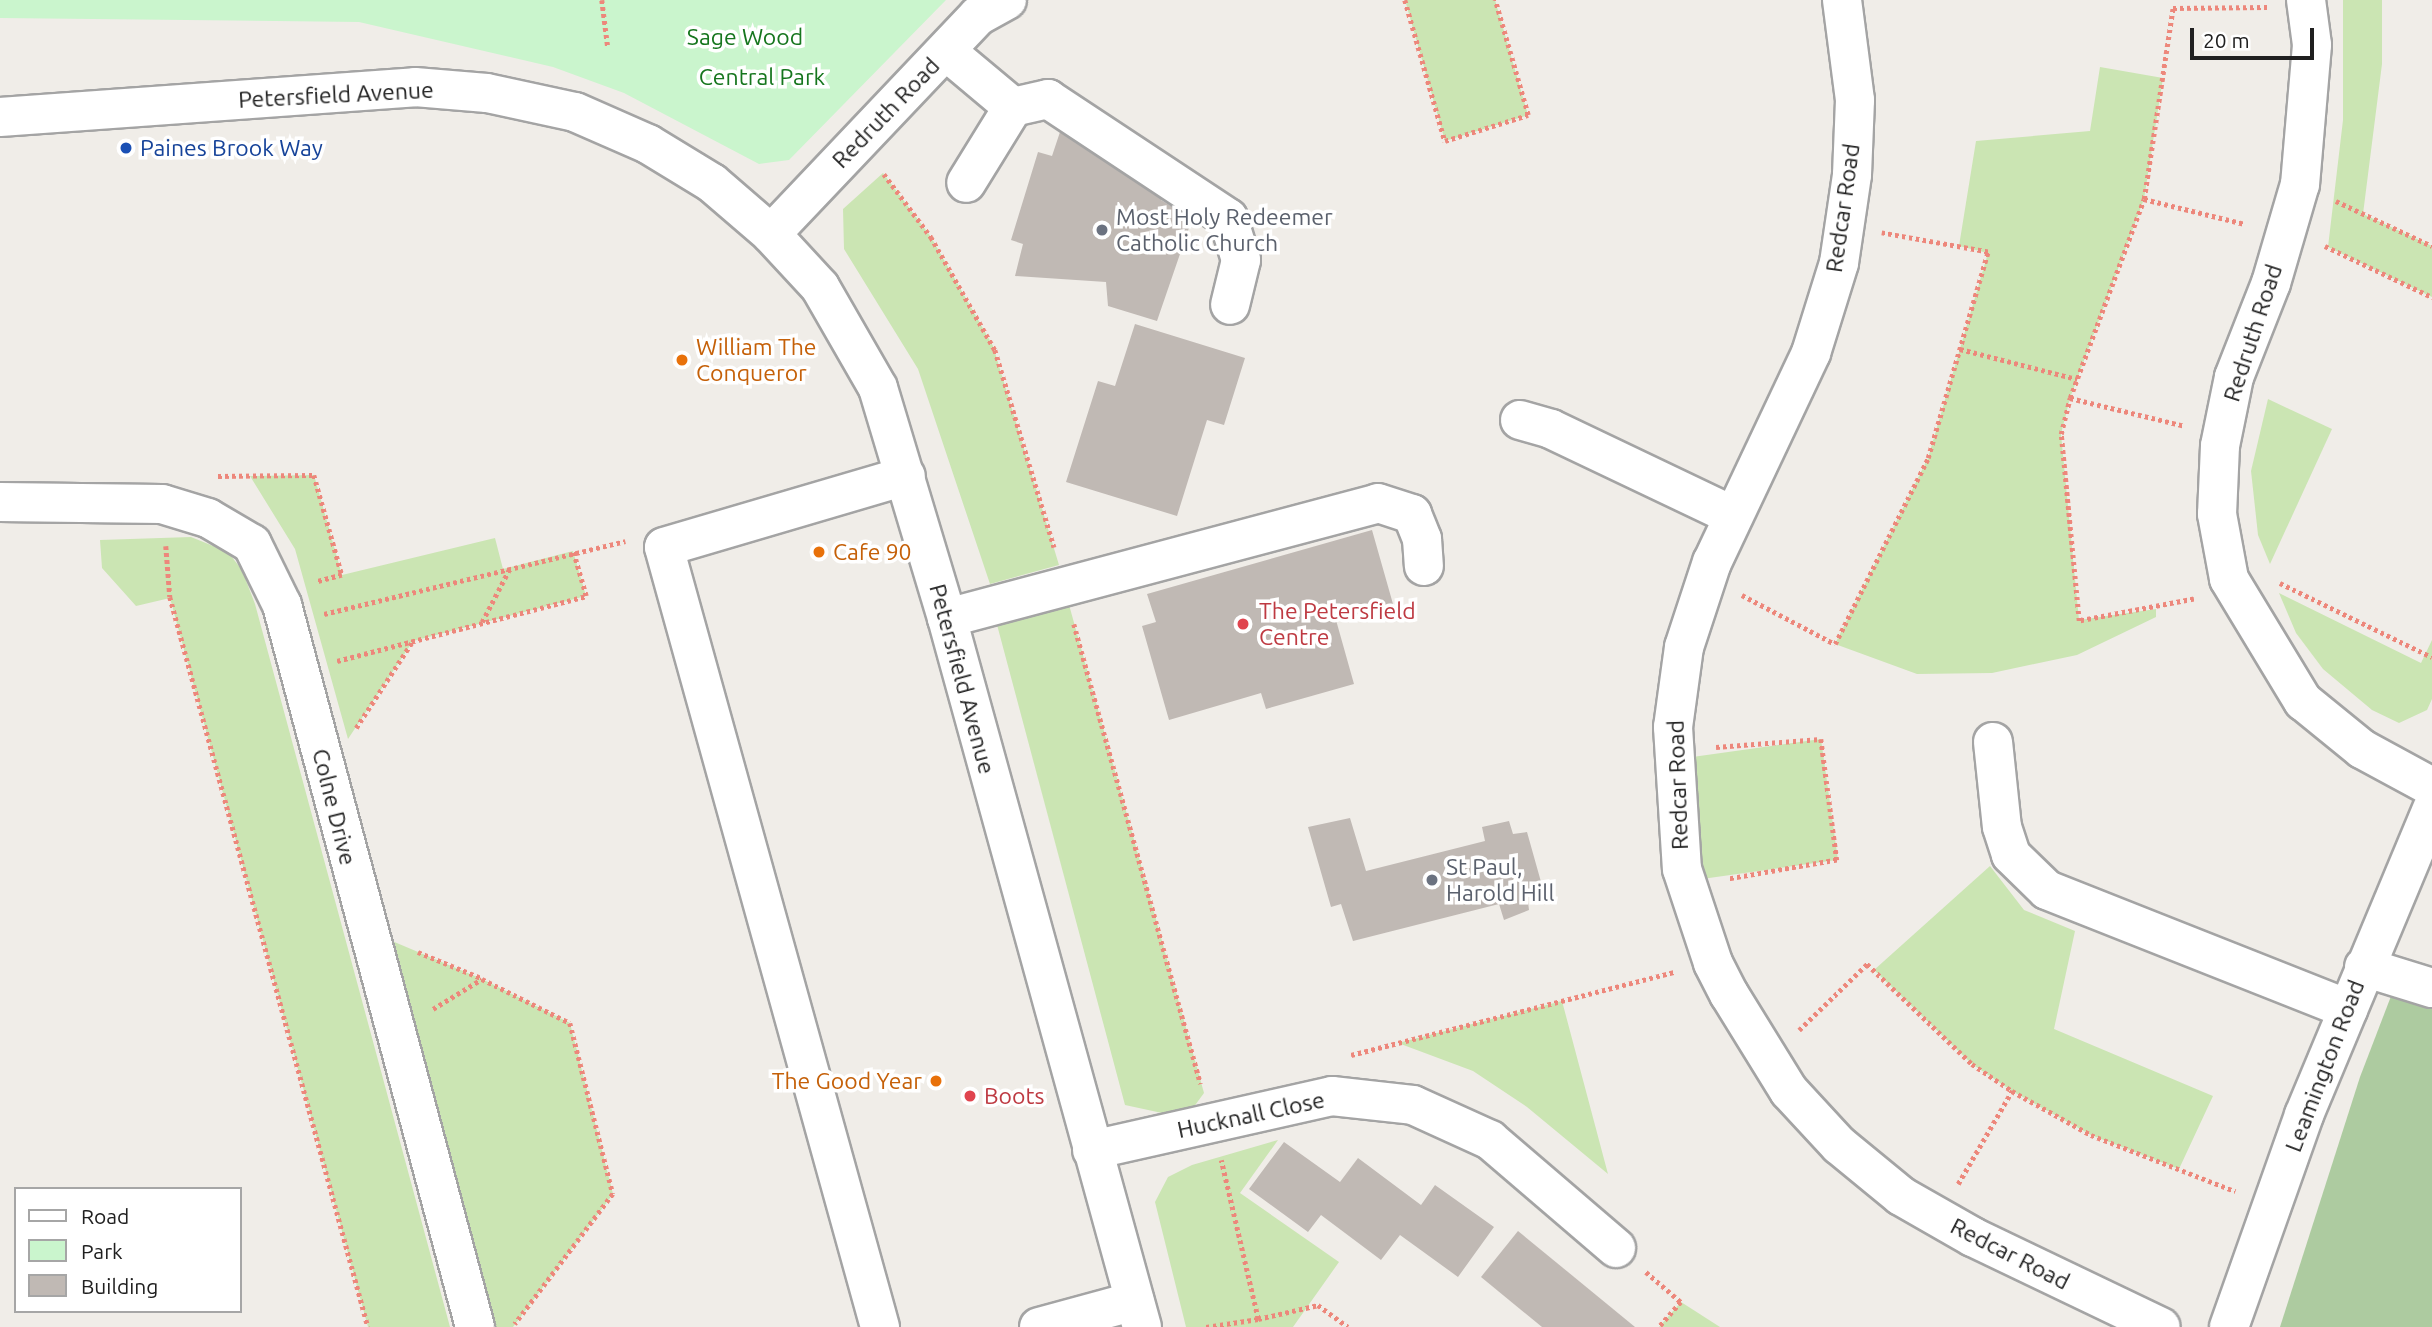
<!DOCTYPE html>
<html>
<head>
<meta charset="utf-8">
<style>
	body { margin:0 }
	#map { position:relative; width:2432px; height:1327px; overflow:hidden; background:#f0ede8; font-family:Ubuntu,sans-serif }
	div>[style] { position:absolute }
	[style*='--x'] { left:calc(var(--x)*1px); top:calc(var(--y)*1px); width:calc(var(--w)*1px); rotate:calc(var(--a)*1deg) }
	.grass>* { inset:0; background:#cbe5b3; transform-origin:0 0 }
	.forest>* { inset:0; background:#adcba0 }
	.park>* { inset:0; background:#caf5cd }
	.building>* { inset:0; background:#c0b9b4 }
	.path>* { height:4.5px; margin-top:-2.25px; transform-origin:0; background:repeating-linear-gradient(90deg,#ed877b 0 3.5px,transparent 0 7px) }
	.roads { filter:drop-shadow(2px 0 #a4a4a4) drop-shadow(-2px 0 #a4a4a4) drop-shadow(0 2px #a4a4a4) drop-shadow(0 -2px #a4a4a4) }
	.minor>* { height:38px; margin:-19px; padding:0 19px; transform-origin:19px; border-radius:19px; background:#fff }
	.dots>* { width:19px; height:19px; translate:-50% -50%; box-sizing:border-box; border:4px solid #fff; border-radius:50% }
	span { translate:-50% -50%; white-space:nowrap; text-align:center; line-height:1.15; -webkit-text-stroke:7px #fff; paint-order:stroke }
	.park-label { font-size:23px; color:#16761e }
	.street-label { font-size:23px; color:#202020 }
	.transit-label { font-size:23px; color:#164399 }
	.left { translate:0 -50%; text-align:left }
	.worship-label { font-size:23px; color:#5b616d }
	.food-label { font-size:23px; color:#c56008 }
	.right { translate:-100% -50%; text-align:right }
	.health-label { font-size:23px; color:#be3a42 }
	.legend { position:absolute; left:14px; top:1187px; width:228px; height:126px; box-sizing:border-box; background:#fff; border:2px solid #a6a6a6; margin:0; padding:9px 12px; list-style:none; font-size:21px; color:#202020 }
	.legend li { display:flex; align-items:center; gap:14px; height:35px }
	.legend b { width:35px; border:2px solid #a6a6a6 }
	.scale { position:absolute; left:2190px; top:28px; width:124px; height:32px; box-sizing:border-box; border:4px solid #202020; border-top:0; padding-left:9px; font-size:21px; line-height:24px; white-space:nowrap; color:#202020; -webkit-text-stroke:5px #fff; paint-order:stroke }
</style>
</head>
<body>
<div id="map">
	<div class="grass">
		<div style="clip-path:polygon(1405px 0,1495px 0,1528px 115px,1445px 141px)"></div>
		<div style="clip-path:polygon(2343px 0,2382px 0,2382px 64px,2363px 214px,2432px 246px,2432px 297px,2328px 247px,2343px 120px)"></div>
		<div style="clip-path:polygon(2100px 67px,2163px 78px,2144px 199px,2070px 398px,2061px 434px,2079px 620px,2156px 609px,2156px 617px,2077px 655px,1992px 673px,1917px 674px,1835px 644px,1928px 458px,1988px 253px,1959px 246px,1976px 141px,2090px 131px)"></div>
		<div style="clip-path:polygon(883px 173px,931px 237px,993px 346px,1059px 565px,990px 584px,918px 369px,844px 249px,843px 209px)"></div>
		<div style="clip-path:polygon(2268px 399px,2332px 429px,2270px 564px,2258px 535px,2251px 471px)"></div>
		<div style="clip-path:polygon(314px 475px,342px 575px,495px 538px,503px 569px,573px 551px,586px 596px,413px 641px,348px 739px,295px 549px,250px 476px)"></div>
		<div style="clip-path:polygon(191px 537px,228px 552px,242px 570px,255px 604px,450px 1327px,368px 1327px,170px 598px,136px 606px,102px 568px,100px 540px)"></div>
		<div style="clip-path:polygon(2279px 593px,2421px 663px,2432px 640px,2432px 699px,2427px 710px,2399px 723px,2372px 710px,2323px 669px,2296px 633px)"></div>
		<div style="clip-path:polygon(1068px 601px,1204px 1093px,1193px 1108px,1162px 1113px,1125px 1105px,996px 621px)"></div>
		<div style="left:1821px;top:739px;width:122px;height:148px;rotate:82deg"></div>
		<div style="clip-path:polygon(1990px 866px,2024px 910px,2075px 931px,2054px 1029px,2213px 1096px,2179px 1169px,2091px 1135px,2012px 1091px,1972px 1064px,1874px 970px)"></div>
		<div style="clip-path:polygon(366px 930px,482px 979px,570px 1023px,613px 1194px,513px 1327px,475px 1327px)"></div>
		<div style="clip-path:polygon(1562px 1001px,1608px 1174px,1527px 1107px,1473px 1071px,1398px 1043px)"></div>
		<div style="clip-path:polygon(1278px 1140px,1240px 1193px,1339px 1262px,1293px 1327px,1186px 1327px,1155px 1202px,1168px 1177px,1192px 1165px)"></div>
		<div style="clip-path:polygon(1681px 1302px,1720px 1327px,1659px 1327px)"></div>
	</div>
	<div class="forest">
		<div style="clip-path:polygon(2398px 978px,2432px 988px,2432px 1327px,2280px 1327px,2360px 1077px)"></div>
	</div>
	<div class="park">
		<div style="clip-path:polygon(0 0,946px 0,789px 160px,759px 164px,624px 93px,553px 67px,359px 22px,0 18px)"></div>
	</div>
	<div class="building">
		<div style="clip-path:polygon(1063px 123px,1166px 191px,1161px 200px,1192px 219px,1157px 321px,1108px 306px,1106px 282px,1015px 276px,1023px 244px,1011px 240px,1038px 152px,1052px 156px)"></div>
		<div style="clip-path:polygon(1135px 324px,1245px 358px,1224px 425px,1207px 420px,1177px 516px,1066px 482px,1098px 381px,1115px 386px)"></div>
		<div style="clip-path:polygon(1372px 530px,1393px 604px,1336px 620px,1354px 684px,1266px 709px,1261px 693px,1169px 720px,1142px 626px,1156px 622px,1147px 594px)"></div>
		<div style="clip-path:polygon(1350px 818px,1366px 871px,1485px 841px,1482px 827px,1509px 821px,1513px 834px,1527px 832px,1543px 889px,1527px 894px,1529px 910px,1504px 920px,1499px 904px,1353px 941px,1341px 904px,1331px 907px,1308px 827px)"></div>
		<div style="clip-path:polygon(1284px 1142px,1340px 1182px,1358px 1158px,1421px 1205px,1435px 1185px,1494px 1227px,1458px 1277px,1400px 1235px,1381px 1260px,1321px 1215px,1308px 1232px,1249px 1189px)"></div>
		<div style="clip-path:polygon(1518px 1231px,1635px 1327px,1542px 1327px,1481px 1277px)"></div>
	</div>
	<div class="path">
		<div style="--x:602;--y:0;--w:48;--a:82.9"></div>
		<div style="--x:1405;--y:0;--w:147;--a:74.2"></div>
		<div style="--x:1445;--y:141;--w:87;--a:-17.4"></div>
		<div style="--x:1528;--y:115;--w:120;--a:-106"></div>
		<div style="--x:884;--y:174;--w:79;--a:53.3"></div>
		<div style="--x:931;--y:237;--w:130;--a:60.5"></div>
		<div style="--x:995;--y:350;--w:206;--a:73.3"></div>
		<div style="--x:2144;--y:199;--w:104;--a:13.9"></div>
		<div style="--x:2336;--y:201;--w:106;--a:25.1"></div>
		<div style="--x:2325;--y:246;--w:119;--a:25.5"></div>
		<div style="--x:1960;--y:349;--w:121;--a:14.4"></div>
		<div style="--x:2070;--y:398;--w:118;--a:13.7"></div>
		<div style="--x:218;--y:476;--w:96;--a:-0.6"></div>
		<div style="--x:314;--y:475;--w:104;--a:74.4"></div>
		<div style="--x:342;--y:575;--w:27;--a:165"></div>
		<div style="--x:166;--y:546;--w:51;--a:85.5"></div>
		<div style="--x:170;--y:597;--w:756;--a:74.82"></div>
		<div style="--x:2280;--y:583;--w:169;--a:26"></div>
		<div style="--x:1742;--y:595;--w:105;--a:27.8"></div>
		<div style="--x:1835;--y:644;--w:208;--a:-63.4"></div>
		<div style="--x:1928;--y:458;--w:215;--a:-73.8"></div>
		<div style="--x:1988;--y:252;--w:108;--a:-169.8"></div>
		<div style="--x:2194;--y:599;--w:117;--a:169.2"></div>
		<div style="--x:2079;--y:621;--w:188;--a:-95.5"></div>
		<div style="--x:2061;--y:434;--w:37;--a:-76"></div>
		<div style="--x:2070;--y:398;--w:212;--a:-69.6"></div>
		<div style="--x:2144;--y:199;--w:193;--a:-81.4"></div>
		<div style="--x:2173;--y:8;--w:94;--a:-0.6"></div>
		<div style="--x:324;--y:614;--w:310;--a:-13.6"></div>
		<div style="--x:482;--y:622;--w:61;--a:-62.6"></div>
		<div style="--x:1074;--y:624;--w:477;--a:74.6"></div>
		<div style="--x:337;--y:661;--w:257;--a:-14.6"></div>
		<div style="--x:586;--y:596;--w:47;--a:-106.1"></div>
		<div style="--x:356;--y:728;--w:103;--a:-56.9"></div>
		<div style="--x:1716;--y:747;--w:105;--a:-4.4"></div>
		<div style="--x:1821;--y:739;--w:122;--a:82.5"></div>
		<div style="--x:1837;--y:860;--w:111;--a:170.1"></div>
		<div style="--x:418;--y:952;--w:68;--a:22.4"></div>
		<div style="--x:433;--y:1009;--w:57;--a:-31.5"></div>
		<div style="--x:482;--y:979;--w:98;--a:26.6"></div>
		<div style="--x:570;--y:1023;--w:176;--a:75.9"></div>
		<div style="--x:613;--y:1194;--w:163;--a:127"></div>
		<div style="--x:1799;--y:1030;--w:95;--a:-44.1"></div>
		<div style="--x:1867;--y:964;--w:145;--a:43.6"></div>
		<div style="--x:1972;--y:1064;--w:48;--a:34"></div>
		<div style="--x:2012;--y:1091;--w:90;--a:29.1"></div>
		<div style="--x:2091;--y:1135;--w:155;--a:21.3"></div>
		<div style="--x:1351;--y:1055;--w:333;--a:-14.4"></div>
		<div style="--x:1958;--y:1184;--w:108;--a:-59.9"></div>
		<div style="--x:1646;--y:1272;--w:46;--a:40.6"></div>
		<div style="--x:1681;--y:1302;--w:33;--a:131"></div>
		<div style="--x:1258;--y:1319;--w:62;--a:-13.1"></div>
		<div style="--x:1318;--y:1305;--w:37;--a:36"></div>
		<div style="--x:1206;--y:1327;--w:53;--a:-8.7"></div>
		<div style="--x:1258;--y:1319;--w:163;--a:-103.1"></div>
	</div>
	<div class="roads">
		<div class="minor">
			<div style="--x:1842;--y:0;--w:101;--a:82.6"></div>
			<div style="--x:1855;--y:100;--w:75;--a:92.3"></div>
			<div style="--x:1852;--y:175;--w:89;--a:98.4"></div>
			<div style="--x:1839;--y:263;--w:94;--a:107.3"></div>
			<div style="--x:1811;--y:353;--w:231;--a:115.3"></div>
			<div style="--x:1712;--y:562;--w:89;--a:108.2"></div>
			<div style="--x:1684;--y:647;--w:81;--a:97.8"></div>
			<div style="--x:1673;--y:727;--w:142;--a:86.4"></div>
			<div style="--x:1682;--y:869;--w:99;--a:71.7"></div>
			<div style="--x:1713;--y:963;--w:35;--a:63"></div>
			<div style="--x:1729;--y:994;--w:114;--a:58.3"></div>
			<div style="--x:1789;--y:1091;--w:74;--a:47.2"></div>
			<div style="--x:1839;--y:1145;--w:80;--a:39.4"></div>
			<div style="--x:1901;--y:1196;--w:83;--a:29.7"></div>
			<div style="--x:1973;--y:1237;--w:208;--a:25.6"></div>
			<div style="--x:2306;--y:0;--w:45;--a:82.4"></div>
			<div style="--x:2312;--y:45;--w:140;--a:94.9"></div>
			<div style="--x:2300;--y:184;--w:103;--a:106.3"></div>
			<div style="--x:2271;--y:283;--w:101;--a:111.5"></div>
			<div style="--x:2234;--y:377;--w:70;--a:101.5"></div>
			<div style="--x:2220;--y:446;--w:68;--a:92.5"></div>
			<div style="--x:2217;--y:514;--w:66;--a:79.5"></div>
			<div style="--x:2229;--y:579;--w:143;--a:58.8"></div>
			<div style="--x:2303;--y:701;--w:76;--a:39.1"></div>
			<div style="--x:2362;--y:749;--w:80;--a:28.5"></div>
			<div style="--x:946;--y:51;--w:87;--a:39.9"></div>
			<div style="--x:1013;--y:107;--w:89;--a:121.7"></div>
			<div style="--x:1013;--y:107;--w:36;--a:-13"></div>
			<div style="--x:1048;--y:99;--w:216;--a:33.5"></div>
			<div style="--x:1228;--y:218;--w:44;--a:72.8"></div>
			<div style="--x:1241;--y:260;--w:46;--a:103.7"></div>
			<div style="--x:0;--y:117;--w:416;--a:-4.1"></div>
			<div style="--x:415;--y:87;--w:72;--a:4.8"></div>
			<div style="--x:487;--y:93;--w:90;--a:12.2"></div>
			<div style="--x:575;--y:112;--w:80;--a:23.7"></div>
			<div style="--x:648;--y:144;--w:75;--a:31.4"></div>
			<div style="--x:712;--y:183;--w:78;--a:40.8"></div>
			<div style="--x:771;--y:234;--w:72;--a:47.2"></div>
			<div style="--x:820;--y:287;--w:116;--a:60.1"></div>
			<div style="--x:878;--y:388;--w:240;--a:73.3"></div>
			<div style="--x:947;--y:618;--w:735;--a:74.62"></div>
			<div style="--x:771;--y:234;--w:301;--a:-46.5"></div>
			<div style="--x:978;--y:16;--w:33;--a:-29"></div>
			<div style="--x:1520;--y:420;--w:32;--a:16"></div>
			<div style="--x:1551;--y:429;--w:202;--a:25.5"></div>
			<div style="--x:0;--y:502;--w:162;--a:0.7"></div>
			<div style="--x:162;--y:504;--w:48;--a:16.9"></div>
			<div style="--x:208;--y:518;--w:51;--a:30.6"></div>
			<div style="--x:252;--y:544;--w:68;--a:63.8"></div>
			<div style="--x:282;--y:605;--w:747;--a:75.03"></div>
			<div style="--x:947;--y:618;--w:446;--a:-14.9"></div>
			<div style="--x:1378;--y:503;--w:36;--a:18"></div>
			<div style="--x:1412;--y:514;--w:27;--a:68"></div>
			<div style="--x:1422;--y:539;--w:27;--a:86"></div>
			<div style="--x:1993;--y:742;--w:85;--a:84"></div>
			<div style="--x:2002;--y:827;--w:29;--a:72"></div>
			<div style="--x:2011;--y:855;--w:50;--a:44.2"></div>
			<div style="--x:2047;--y:890;--w:324;--a:21.6"></div>
			<div style="--x:2364;--y:967;--w:71;--a:17.2"></div>
			<div style="--x:1092;--y:1150;--w:246;--a:-12.7"></div>
			<div style="--x:1332;--y:1096;--w:81;--a:6.3"></div>
			<div style="--x:1413;--y:1105;--w:85;--a:24.4"></div>
			<div style="--x:1490;--y:1140;--w:166;--a:40.6"></div>
			<div style="--x:880;--y:1327;--w:809;--a:-105.48"></div>
			<div style="--x:664;--y:547;--w:252;--a:-16.4"></div>
			<div style="--x:1039;--y:1327;--w:99;--a:-15.2"></div>
			<div style="--x:2229;--y:1327;--w:225;--a:-70.5"></div>
			<div style="--x:2304;--y:1115;--w:332;--a:-67.3"></div>
		</div>
	</div>
	<div class="dots">
		<div style="left:126px;top:148px;background:#1a4fb4"></div>
		<div style="left:1102px;top:230px;background:#6b7280"></div>
		<div style="left:682px;top:360px;background:#e8710a"></div>
		<div style="left:819px;top:552px;background:#e8710a"></div>
		<div style="left:1243px;top:624px;background:#e0444e"></div>
		<div style="left:1432px;top:880px;background:#6b7280"></div>
		<div style="left:936px;top:1081px;background:#e8710a"></div>
		<div style="left:970px;top:1096px;background:#e0444e"></div>
	</div>
	<div class="park-label">
		<span style="left:745px;top:37px">Sage Wood</span>
		<span style="left:762px;top:77px">Central Park</span>
	</div>
	<div class="street-label">
		<span style="left:336px;top:95px;rotate:-3deg">Petersfield Avenue</span>
		<span style="left:886px;top:113px;rotate:-46deg">Redruth Road</span>
		<span style="left:1843px;top:208px;rotate:-82deg">Redcar Road</span>
		<span style="left:2253px;top:333px;rotate:-72deg">Redruth Road</span>
		<span style="left:962px;top:679px;rotate:75deg">Petersfield Avenue</span>
		<span style="left:1678px;top:785px;rotate:-92deg">Redcar Road</span>
		<span style="left:334px;top:807px;rotate:76deg">Colne Drive</span>
		<span style="left:2325px;top:1066px;rotate:-69deg">Leamington Road</span>
		<span style="left:1251px;top:1115px;rotate:-12deg">Hucknall Close</span>
		<span style="left:2010px;top:1254px;rotate:27deg">Redcar Road</span>
	</div>
	<div class="transit-label">
		<span class="left" style="left:140px;top:148px">Paines Brook Way</span>
	</div>
	<div class="worship-label">
		<span class="left" style="left:1116px;top:230px">Most Holy Redeemer<br>Catholic Church</span>
		<span class="left" style="left:1446px;top:880px">St Paul,<br>Harold Hill</span>
	</div>
	<div class="food-label">
		<span class="left" style="left:696px;top:360px">William The<br>Conqueror</span>
		<span class="left" style="left:833px;top:552px">Cafe 90</span>
		<span class="right" style="left:922px;top:1081px">The Good Year</span>
	</div>
	<div class="health-label">
		<span class="left" style="left:1259px;top:624px">The Petersfield<br>Centre</span>
		<span class="left" style="left:984px;top:1096px">Boots</span>
	</div>
	<ul class="legend">
	<li><b style="height:9px;background:#fff"></b>Road</li>
	<li><b style="height:19px;background:#caf5cd"></b>Park</li>
	<li><b style="height:19px;background:#c0b9b4"></b>Building</li>
	</ul>
	<div class="scale">20 m</div>
</div>
</body>
</html>
